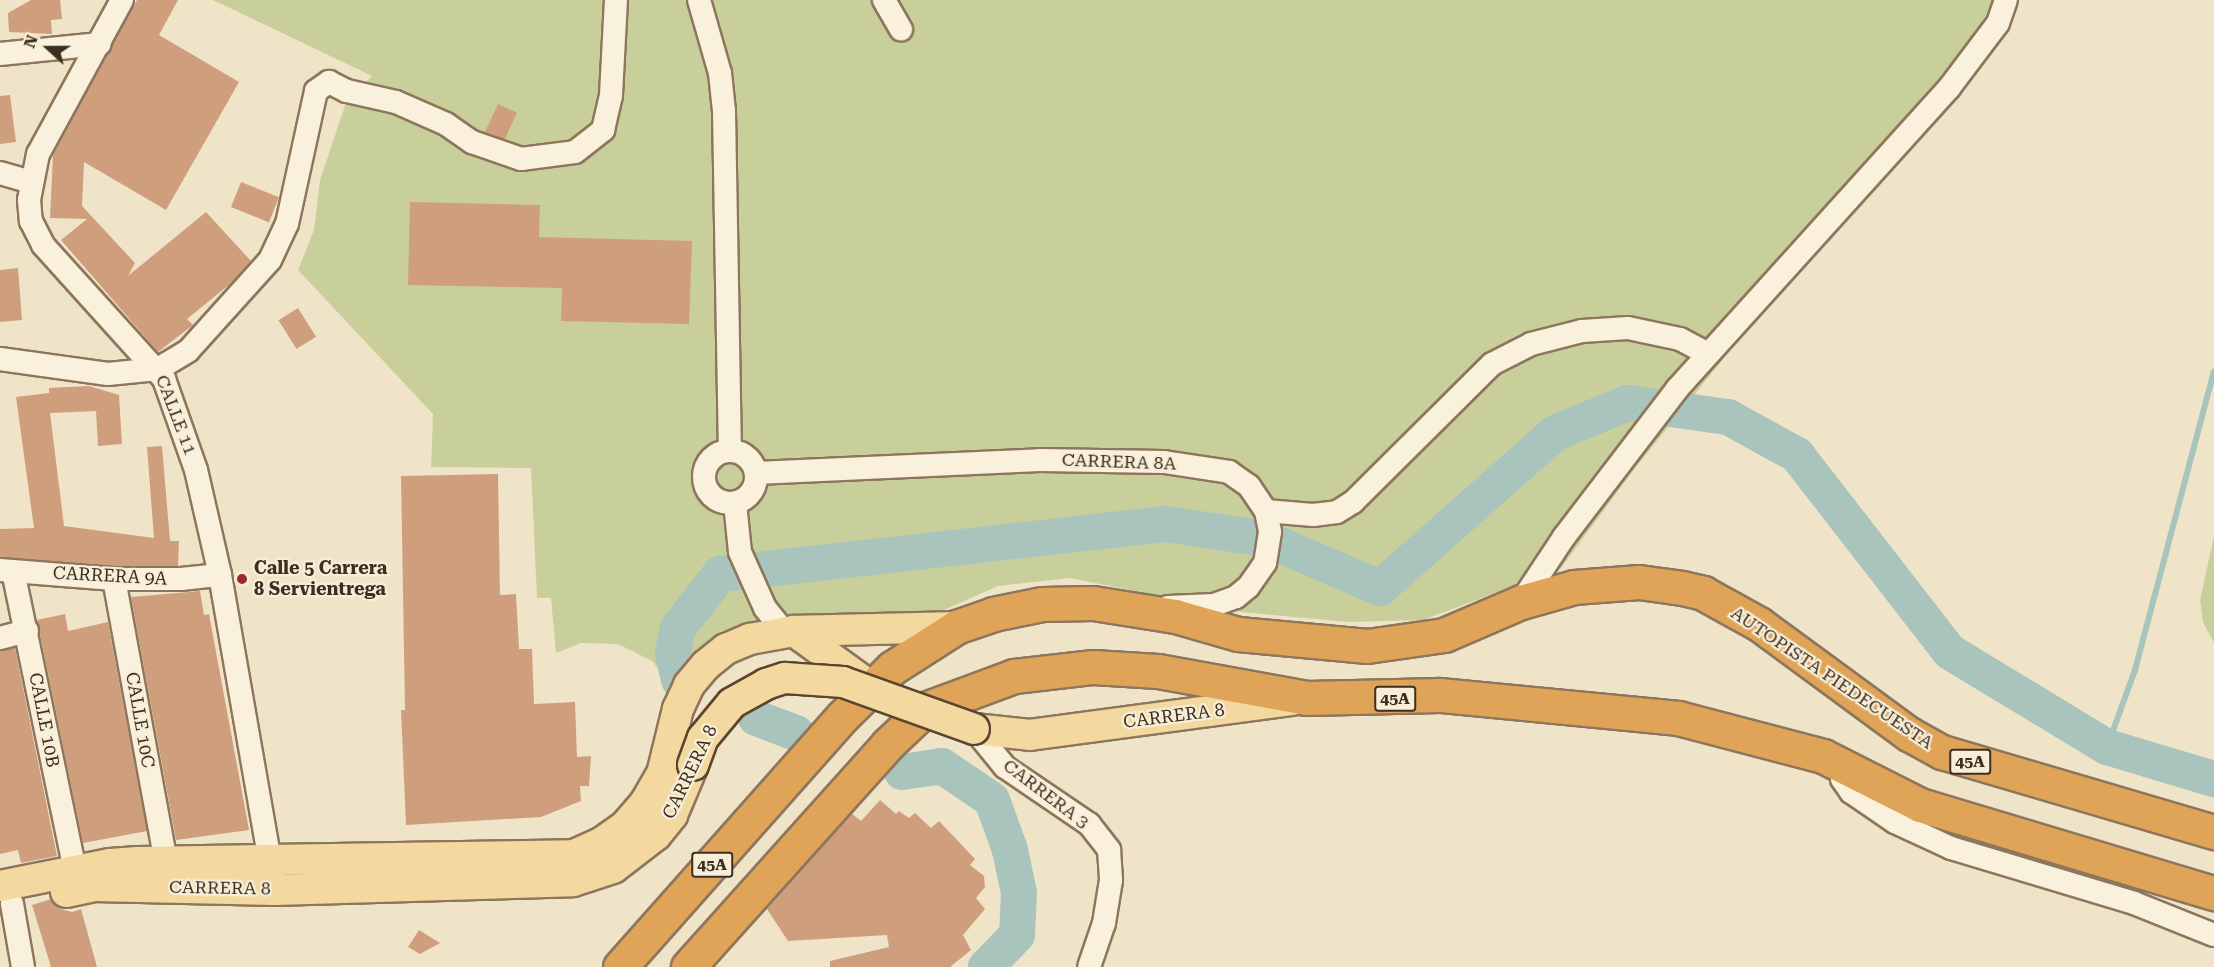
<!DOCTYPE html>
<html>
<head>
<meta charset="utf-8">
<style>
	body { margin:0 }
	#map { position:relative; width:2214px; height:967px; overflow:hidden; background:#f0e4c8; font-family:"Roboto Serif",serif }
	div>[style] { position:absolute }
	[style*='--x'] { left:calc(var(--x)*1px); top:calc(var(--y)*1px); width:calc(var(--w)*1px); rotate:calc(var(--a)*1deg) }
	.green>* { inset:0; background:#c9cf9b }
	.stream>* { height:6px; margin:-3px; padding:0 3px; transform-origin:3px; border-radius:3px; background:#a9c4bc }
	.river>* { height:36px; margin:-18px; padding:0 18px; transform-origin:18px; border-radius:18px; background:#a9c4bc }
	.building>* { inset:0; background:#cf9f7d; transform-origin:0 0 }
	.roads { filter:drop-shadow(2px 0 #8d765c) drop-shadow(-2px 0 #8d765c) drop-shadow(0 2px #8d765c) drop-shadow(0 -2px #8d765c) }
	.minor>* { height:22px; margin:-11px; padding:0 11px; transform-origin:11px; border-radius:11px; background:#faf1dc }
	.minor>.ring { margin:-11px; padding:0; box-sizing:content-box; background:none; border:22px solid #faf1dc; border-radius:50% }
	.major>* { height:30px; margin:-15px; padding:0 15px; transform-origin:15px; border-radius:15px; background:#f3d9a0 }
	.highway>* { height:33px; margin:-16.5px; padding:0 16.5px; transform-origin:16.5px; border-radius:16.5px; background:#e0a458 }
	.bridges { filter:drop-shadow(2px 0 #5b4430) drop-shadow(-2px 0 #5b4430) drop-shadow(0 2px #5b4430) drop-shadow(0 -2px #5b4430) }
	.major-bridge>* { height:30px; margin:-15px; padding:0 15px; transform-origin:15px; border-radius:15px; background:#f3d9a0 }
	.dots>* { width:16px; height:16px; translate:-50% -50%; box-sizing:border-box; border:3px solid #f7eed8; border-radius:50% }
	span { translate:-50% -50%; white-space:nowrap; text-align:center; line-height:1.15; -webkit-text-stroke:4.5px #f7eed8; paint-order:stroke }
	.shield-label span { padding:2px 4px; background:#f7eed8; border:2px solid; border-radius:4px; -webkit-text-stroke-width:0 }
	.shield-label { font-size:16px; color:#3d2e20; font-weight:700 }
	.street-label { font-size:18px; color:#3d2e20 }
	.poi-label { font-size:18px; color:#3d2e20; font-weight:700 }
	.left { translate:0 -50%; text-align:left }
	.north { position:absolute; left:18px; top:18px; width:60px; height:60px; -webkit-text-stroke:4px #f7eed8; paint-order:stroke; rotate:291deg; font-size:16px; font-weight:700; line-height:24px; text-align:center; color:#3d2e20 }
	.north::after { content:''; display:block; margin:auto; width:21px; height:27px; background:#3d2e20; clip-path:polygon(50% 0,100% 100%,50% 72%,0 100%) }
</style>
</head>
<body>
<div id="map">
	<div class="green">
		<div style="clip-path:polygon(213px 0,1995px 0,1945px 85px,1635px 468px,1561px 568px,1423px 620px,1348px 622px,1241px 612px,1070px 578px,998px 586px,935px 614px,746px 624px,719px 632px,673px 687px,652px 661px,618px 644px,581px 643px,556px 653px,551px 598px,537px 598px,531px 468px,431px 467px,433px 414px,298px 270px,314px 230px,320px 180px,347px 100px,372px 76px)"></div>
		<div style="clip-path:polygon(2214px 536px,2214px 643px,2203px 622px,2200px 600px)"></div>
	</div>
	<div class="stream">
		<div style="--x:2107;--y:747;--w:82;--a:-70"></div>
		<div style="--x:2135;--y:670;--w:309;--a:-75.2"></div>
	</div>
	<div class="river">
		<div style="--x:679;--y:680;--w:28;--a:-103"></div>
		<div style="--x:673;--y:653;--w:25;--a:-79"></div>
		<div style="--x:678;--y:628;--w:68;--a:-52.1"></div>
		<div style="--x:720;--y:574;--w:448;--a:-6.4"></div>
		<div style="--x:1165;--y:524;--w:102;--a:8.4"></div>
		<div style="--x:1266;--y:539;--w:124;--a:23.3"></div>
		<div style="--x:1380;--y:588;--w:234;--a:-41.5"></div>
		<div style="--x:1555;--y:433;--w:79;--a:-22.3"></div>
		<div style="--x:1628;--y:403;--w:101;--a:8"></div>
		<div style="--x:1728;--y:417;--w:79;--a:28.8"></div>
		<div style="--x:1797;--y:455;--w:249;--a:52.2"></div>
		<div style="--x:1950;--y:652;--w:184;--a:31.2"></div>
		<div style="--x:2107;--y:747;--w:112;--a:16.7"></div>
		<div style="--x:756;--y:718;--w:43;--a:20.6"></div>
		<div style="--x:902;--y:772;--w:40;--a:-8.5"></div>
		<div style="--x:942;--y:766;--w:60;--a:34.2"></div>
		<div style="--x:992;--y:800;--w:53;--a:70.2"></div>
		<div style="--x:1010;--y:850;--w:44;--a:78.2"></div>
		<div style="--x:1019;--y:893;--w:42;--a:92.7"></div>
		<div style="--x:1017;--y:935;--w:45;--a:134.1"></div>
	</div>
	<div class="building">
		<div style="clip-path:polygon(31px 0,60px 0,62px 19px,51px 20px,52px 34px,9px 32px,8px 13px)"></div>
		<div style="clip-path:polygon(137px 0,178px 0,159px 35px,239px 82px,166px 210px,84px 162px,82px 206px,135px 263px,128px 276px,206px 212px,251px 261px,230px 284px,187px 319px,193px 325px,158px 352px,61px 240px,87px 219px,50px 218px,53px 155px)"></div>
		<div style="clip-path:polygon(10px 95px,16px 142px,0 144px,0 96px)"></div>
		<div style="left:498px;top:104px;width:21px;height:31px;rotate:25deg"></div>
		<div style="left:241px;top:182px;width:41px;height:27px;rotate:22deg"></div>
		<div style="clip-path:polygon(410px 202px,540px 205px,539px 237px,692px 241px,689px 324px,561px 321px,562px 288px,408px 285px)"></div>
		<div style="clip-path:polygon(18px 268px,22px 320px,0 322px,0 270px)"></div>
		<div style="left:298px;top:308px;width:34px;height:23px;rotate:58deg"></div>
		<div style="clip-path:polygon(89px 386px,119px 395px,122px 444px,98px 446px,96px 411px,50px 413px,64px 526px,154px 538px,147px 447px,162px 446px,170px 541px,179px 541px,178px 566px,115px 566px,0 557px,0 529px,34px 528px,16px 397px,49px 393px,49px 388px)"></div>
		<div style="clip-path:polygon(498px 474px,500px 595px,516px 594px,519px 649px,532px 649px,534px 704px,575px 702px,577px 757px,591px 756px,589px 786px,580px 786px,581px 801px,541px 817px,406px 825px,401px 710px,405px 710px,401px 476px)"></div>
		<div style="clip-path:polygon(200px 591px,204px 615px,209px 614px,249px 830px,176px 840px,131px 597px)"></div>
		<div style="clip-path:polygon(65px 614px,68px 631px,108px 622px,147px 831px,83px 843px,37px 620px)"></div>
		<div style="clip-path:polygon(15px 648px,57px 856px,21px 863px,18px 850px,0 854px,0 651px)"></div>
		<div style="clip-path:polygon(880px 800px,896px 814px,899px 811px,909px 818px,915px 813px,931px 828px,939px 821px,975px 859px,970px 865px,984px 876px,985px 887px,976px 898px,985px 909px,963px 935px,971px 950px,950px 967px,830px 967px,830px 961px,889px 947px,887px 935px,788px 941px,767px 909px,851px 813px,861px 821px)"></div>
		<div style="clip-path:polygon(51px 899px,61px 909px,72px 912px,81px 909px,97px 967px,51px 967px,32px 905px)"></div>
		<div style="clip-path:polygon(419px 930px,440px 943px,420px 954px,408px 947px)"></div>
	</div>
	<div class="roads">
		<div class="minor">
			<div style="--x:122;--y:0;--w:175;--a:118.6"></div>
			<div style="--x:38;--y:154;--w:47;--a:101.1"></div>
			<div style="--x:29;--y:200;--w:21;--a:85"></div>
			<div style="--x:31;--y:221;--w:27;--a:63"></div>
			<div style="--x:43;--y:245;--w:181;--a:47.9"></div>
			<div style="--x:164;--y:379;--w:96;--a:70.6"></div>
			<div style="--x:196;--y:470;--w:108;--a:77.1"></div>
			<div style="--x:220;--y:575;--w:303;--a:80.1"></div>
			<div style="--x:699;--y:0;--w:76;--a:74"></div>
			<div style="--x:720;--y:73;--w:38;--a:84"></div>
			<div style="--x:724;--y:111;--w:340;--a:89"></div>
			<div style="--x:884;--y:0;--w:34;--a:60"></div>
			<div style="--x:0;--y:54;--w:100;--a:-5.7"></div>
			<div style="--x:0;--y:173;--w:32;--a:16"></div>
			<div style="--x:0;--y:359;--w:109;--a:7.9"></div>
			<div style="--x:108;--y:374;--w:50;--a:-5.7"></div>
			<div style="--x:158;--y:369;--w:35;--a:-31"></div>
			<div style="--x:188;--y:351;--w:122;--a:-48"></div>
			<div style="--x:270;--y:260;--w:40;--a:-65"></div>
			<div style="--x:287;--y:224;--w:136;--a:-77.7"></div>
			<div style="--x:316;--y:91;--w:16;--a:-35"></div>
			<div style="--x:329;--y:82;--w:20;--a:27"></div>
			<div style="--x:347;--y:91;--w:50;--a:12.7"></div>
			<div style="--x:396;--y:102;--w:55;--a:23.7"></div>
			<div style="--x:446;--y:124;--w:32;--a:35"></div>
			<div style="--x:472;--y:142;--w:52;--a:19.1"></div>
			<div style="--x:521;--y:159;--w:54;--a:-7.4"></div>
			<div style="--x:575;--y:152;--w:36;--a:-38"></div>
			<div style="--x:603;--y:130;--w:36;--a:-77"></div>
			<div style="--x:611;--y:95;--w:95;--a:-87"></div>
			<div class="ring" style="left:704px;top:451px;width:30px;height:30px"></div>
			<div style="--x:756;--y:473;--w:284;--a:-2.6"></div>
			<div style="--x:1040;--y:460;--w:124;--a:0.9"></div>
			<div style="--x:1164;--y:462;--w:66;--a:8.7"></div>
			<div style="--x:1229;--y:472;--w:24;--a:35"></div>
			<div style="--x:1249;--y:486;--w:30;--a:56"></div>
			<div style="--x:1266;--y:511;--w:21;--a:79"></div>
			<div style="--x:1270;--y:532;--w:31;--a:99"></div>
			<div style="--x:1265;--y:563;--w:29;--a:125"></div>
			<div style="--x:1248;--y:587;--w:16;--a:140"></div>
			<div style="--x:1236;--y:597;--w:23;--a:160"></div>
			<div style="--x:1214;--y:605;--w:46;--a:177.5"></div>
			<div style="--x:735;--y:503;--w:49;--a:84.2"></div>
			<div style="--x:740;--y:552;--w:61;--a:65.9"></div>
			<div style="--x:765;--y:608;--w:32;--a:51"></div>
			<div style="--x:1266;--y:511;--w:47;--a:4.9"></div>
			<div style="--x:1313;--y:515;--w:24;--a:-7"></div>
			<div style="--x:1337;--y:512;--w:19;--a:-32"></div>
			<div style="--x:1353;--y:502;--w:196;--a:-44.8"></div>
			<div style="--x:1492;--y:364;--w:44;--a:-27.1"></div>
			<div style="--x:1531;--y:344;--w:53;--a:-14.3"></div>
			<div style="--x:1582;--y:331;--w:46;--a:-3.7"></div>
			<div style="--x:1628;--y:328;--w:53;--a:11.9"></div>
			<div style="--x:1680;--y:339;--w:32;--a:28"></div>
			<div style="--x:0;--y:570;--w:114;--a:4.5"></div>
			<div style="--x:114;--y:579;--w:67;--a:0"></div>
			<div style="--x:181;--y:579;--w:39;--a:-6"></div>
			<div style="--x:13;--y:571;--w:305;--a:78.3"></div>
			<div style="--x:114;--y:579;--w:288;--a:79.6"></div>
			<div style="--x:1521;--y:602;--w:78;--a:-56.5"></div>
			<div style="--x:1564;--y:537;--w:186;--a:-52.6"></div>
			<div style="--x:1677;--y:389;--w:406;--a:-47.9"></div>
			<div style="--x:1949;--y:88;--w:81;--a:-53"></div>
			<div style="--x:1998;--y:23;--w:24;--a:-71"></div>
			<div style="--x:0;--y:638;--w:28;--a:-15"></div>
			<div style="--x:974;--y:729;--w:49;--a:50.8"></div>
			<div style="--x:1005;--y:767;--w:102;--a:34.2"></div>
			<div style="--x:1089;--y:824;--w:33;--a:52"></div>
			<div style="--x:1109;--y:850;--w:30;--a:86"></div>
			<div style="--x:1111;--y:880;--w:44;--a:99.2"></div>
			<div style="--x:1104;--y:923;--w:46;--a:108.8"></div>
			<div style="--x:1841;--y:763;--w:16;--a:86"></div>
			<div style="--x:1842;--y:779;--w:16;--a:55"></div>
			<div style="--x:1851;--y:792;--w:53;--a:34.3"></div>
			<div style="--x:1895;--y:822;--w:62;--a:24.9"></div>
			<div style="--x:1951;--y:848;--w:191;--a:16.7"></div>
			<div style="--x:2134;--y:903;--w:86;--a:21.8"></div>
			<div style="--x:12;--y:904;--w:64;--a:80.1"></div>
		</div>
		<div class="major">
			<div style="--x:794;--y:631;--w:95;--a:36"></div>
			<div style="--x:974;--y:729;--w:56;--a:6.1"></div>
			<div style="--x:1030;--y:735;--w:265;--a:-7.6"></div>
			<div style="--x:0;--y:886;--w:112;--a:-11.3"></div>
			<div style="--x:110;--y:864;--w:28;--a:-4"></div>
			<div style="--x:138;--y:862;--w:436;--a:-0.9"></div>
			<div style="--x:574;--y:855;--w:30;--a:-24"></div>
			<div style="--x:601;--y:843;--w:29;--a:-35"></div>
			<div style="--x:625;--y:826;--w:30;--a:-49"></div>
			<div style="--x:645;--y:803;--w:34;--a:-60"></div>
			<div style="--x:662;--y:774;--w:67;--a:-76.2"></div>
			<div style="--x:678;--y:709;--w:26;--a:-65"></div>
			<div style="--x:689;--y:685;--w:26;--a:-50"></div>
			<div style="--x:706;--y:665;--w:26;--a:-39"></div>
			<div style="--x:726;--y:649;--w:26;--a:-23"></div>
			<div style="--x:750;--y:639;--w:45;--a:-10.3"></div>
			<div style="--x:794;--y:631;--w:162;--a:-1.4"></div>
			<div style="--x:66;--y:892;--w:29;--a:-12"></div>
			<div style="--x:94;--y:886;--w:181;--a:1.3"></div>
			<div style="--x:275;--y:890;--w:298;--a:-1.7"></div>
			<div style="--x:573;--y:881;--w:42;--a:-18"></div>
			<div style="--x:613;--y:868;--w:54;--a:-37.5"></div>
			<div style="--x:656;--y:835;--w:26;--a:-51"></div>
			<div style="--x:672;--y:815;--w:54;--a:-67.2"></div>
		</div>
		<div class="highway">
			<div style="--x:620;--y:967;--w:336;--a:-48.4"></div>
			<div style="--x:843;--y:716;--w:69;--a:-44.4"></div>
			<div style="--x:892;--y:668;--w:76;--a:-32.6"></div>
			<div style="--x:956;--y:627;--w:39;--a:-19"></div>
			<div style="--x:993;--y:614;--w:50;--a:-11.5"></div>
			<div style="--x:1042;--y:604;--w:51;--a:-1.1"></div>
			<div style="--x:1093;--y:603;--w:83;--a:9"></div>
			<div style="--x:1175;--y:616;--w:66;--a:15.9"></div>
			<div style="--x:1238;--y:634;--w:130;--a:5.3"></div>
			<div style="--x:1367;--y:646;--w:78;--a:-8.1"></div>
			<div style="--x:1444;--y:635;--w:84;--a:-23.2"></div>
			<div style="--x:1521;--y:602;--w:55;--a:-15.8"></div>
			<div style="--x:1574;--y:587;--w:65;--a:-4.4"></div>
			<div style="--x:1639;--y:582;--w:43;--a:7.9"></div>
			<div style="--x:1682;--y:588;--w:22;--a:13"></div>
			<div style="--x:1703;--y:593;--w:64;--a:29"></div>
			<div style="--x:1759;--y:624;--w:186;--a:36.3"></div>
			<div style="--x:1909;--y:734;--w:38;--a:29"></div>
			<div style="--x:1942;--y:752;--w:284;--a:16.4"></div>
			<div style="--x:688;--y:967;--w:298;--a:-48.1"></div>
			<div style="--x:887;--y:745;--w:52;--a:-43.5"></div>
			<div style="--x:925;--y:709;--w:95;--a:-20.3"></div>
			<div style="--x:1014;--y:676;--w:80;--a:-6.5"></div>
			<div style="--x:1093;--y:667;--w:65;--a:3.5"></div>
			<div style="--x:1158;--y:671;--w:150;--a:10.3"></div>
			<div style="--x:1306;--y:698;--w:134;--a:-1.3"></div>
			<div style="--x:1440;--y:695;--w:239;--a:5.5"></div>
			<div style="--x:1678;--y:718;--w:150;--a:14.7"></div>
			<div style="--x:1823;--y:756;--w:109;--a:26.8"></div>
			<div style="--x:1920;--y:805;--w:307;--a:16.7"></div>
		</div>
	</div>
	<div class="bridges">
		<div class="major-bridge">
			<div style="--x:693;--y:765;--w:29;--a:-70"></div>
			<div style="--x:703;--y:738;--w:45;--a:-50.4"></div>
			<div style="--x:732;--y:703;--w:39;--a:-29"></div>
			<div style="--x:766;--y:684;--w:20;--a:-18"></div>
			<div style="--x:785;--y:678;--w:58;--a:3.9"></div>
			<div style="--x:843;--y:682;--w:139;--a:19.7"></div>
		</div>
	</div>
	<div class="dots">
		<div style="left:242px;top:579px;background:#9e2a2b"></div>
	</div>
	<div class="shield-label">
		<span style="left:1395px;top:699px">45A</span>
		<span style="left:1970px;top:762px">45A</span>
		<span style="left:712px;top:865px">45A</span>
	</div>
	<div class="street-label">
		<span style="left:176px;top:415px;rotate:69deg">CALLE 11</span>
		<span style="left:1119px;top:462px;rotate:2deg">CARRERA 8A</span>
		<span style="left:110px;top:576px;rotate:3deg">CARRERA 9A</span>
		<span style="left:1832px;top:678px;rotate:34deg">AUTOPISTA PIEDECUESTA</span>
		<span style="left:1174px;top:716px;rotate:-7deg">CARRERA 8</span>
		<span style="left:44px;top:720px;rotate:79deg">CALLE 10B</span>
		<span style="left:140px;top:720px;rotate:80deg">CALLE 10C</span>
		<span style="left:690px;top:772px;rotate:-64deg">CARRERA 8</span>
		<span style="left:1046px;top:794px;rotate:37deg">CARRERA 3</span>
		<span style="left:220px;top:888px;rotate:1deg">CARRERA 8</span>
	</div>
	<div class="poi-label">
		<span class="left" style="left:254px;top:579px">Calle 5 Carrera<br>8 Servientrega</span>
	</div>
	<div class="north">N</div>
</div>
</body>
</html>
